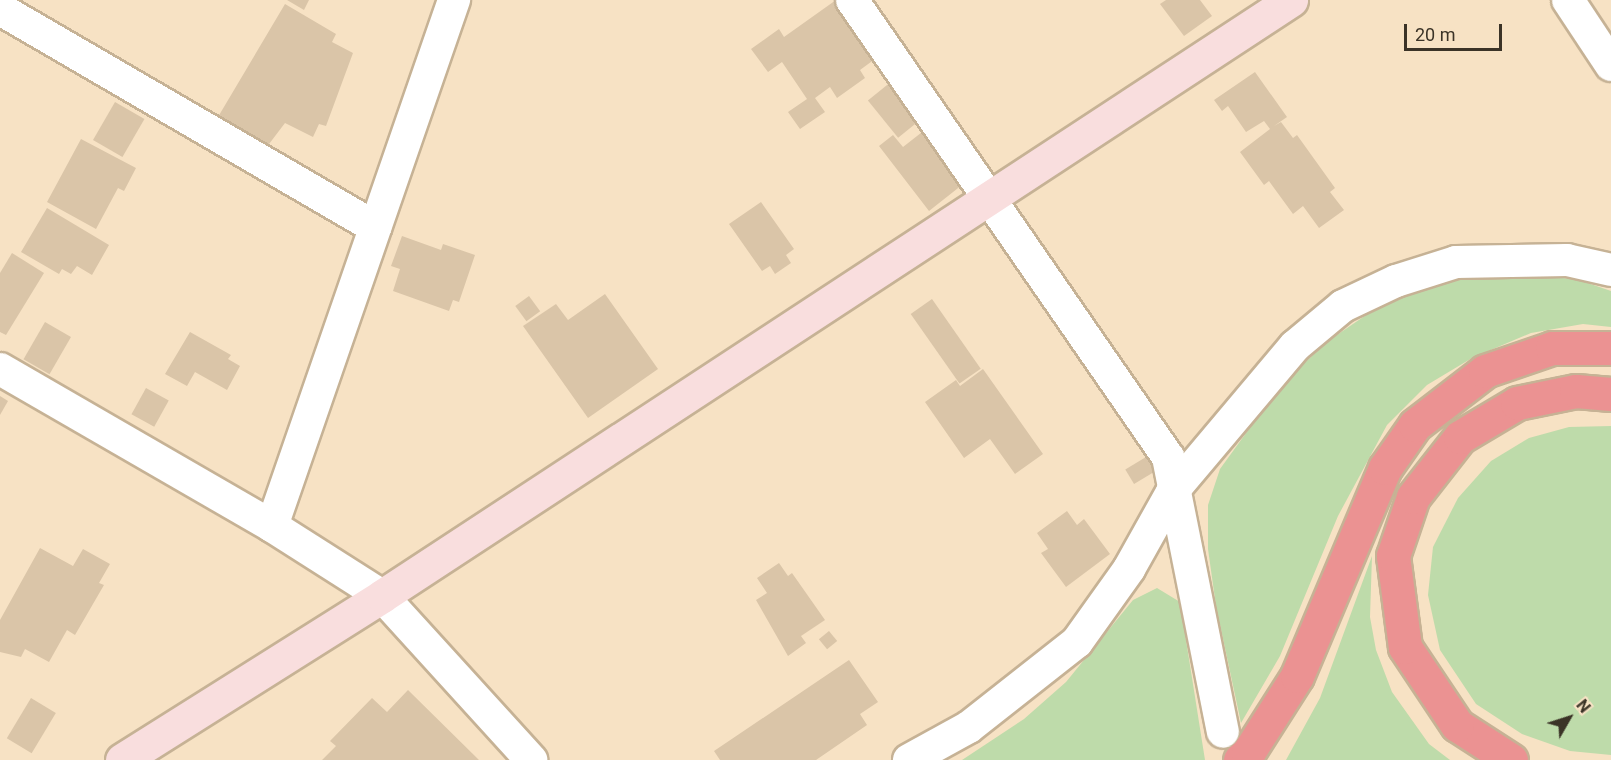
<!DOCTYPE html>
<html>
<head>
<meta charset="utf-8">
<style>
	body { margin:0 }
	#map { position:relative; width:1611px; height:760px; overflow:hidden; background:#f7e2c4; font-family:Roboto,sans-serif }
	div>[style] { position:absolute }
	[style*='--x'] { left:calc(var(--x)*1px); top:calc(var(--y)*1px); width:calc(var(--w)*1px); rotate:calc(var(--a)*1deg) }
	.green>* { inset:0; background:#bedbaa }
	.building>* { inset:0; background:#dac5a8; transform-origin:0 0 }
	.roads { filter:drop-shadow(2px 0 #c6b295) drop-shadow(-2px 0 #c6b295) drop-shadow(0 2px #c6b295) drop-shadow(0 -2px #c6b295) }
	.street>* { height:32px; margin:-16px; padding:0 16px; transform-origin:16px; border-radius:16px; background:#fff }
	.secondary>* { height:33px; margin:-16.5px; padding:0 16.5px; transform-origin:16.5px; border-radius:16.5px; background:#f9dede }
	.highway>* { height:33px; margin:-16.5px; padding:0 16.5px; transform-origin:16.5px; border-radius:16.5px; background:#eb9292 }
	span { translate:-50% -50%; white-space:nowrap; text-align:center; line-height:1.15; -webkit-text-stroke:5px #f7e2c4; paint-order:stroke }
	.north { position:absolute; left:1539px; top:688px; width:60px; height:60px; -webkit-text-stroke:4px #f7e2c4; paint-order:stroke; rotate:51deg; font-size:16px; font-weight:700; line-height:24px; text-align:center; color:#3b3327 }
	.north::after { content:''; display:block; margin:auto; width:21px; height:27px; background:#3b3327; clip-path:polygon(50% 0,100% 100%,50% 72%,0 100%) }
	.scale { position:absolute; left:1404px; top:24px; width:98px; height:27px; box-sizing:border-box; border:3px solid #3b3327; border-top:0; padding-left:8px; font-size:18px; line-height:21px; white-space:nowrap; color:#3b3327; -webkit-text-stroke:4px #f7e2c4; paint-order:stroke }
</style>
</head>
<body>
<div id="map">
	<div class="green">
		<div style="clip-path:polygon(1527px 272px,1582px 281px,1611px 291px,1611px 327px,1583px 324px,1531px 333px,1472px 358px,1427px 385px,1387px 425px,1338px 516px,1280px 656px,1241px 723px,1216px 606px,1208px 549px,1208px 505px,1220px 469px,1283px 382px,1331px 339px,1372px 311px,1425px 285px,1483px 274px)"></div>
		<div style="clip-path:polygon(1611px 426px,1611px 755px,1570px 751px,1522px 734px,1476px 704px,1440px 650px,1428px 595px,1433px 547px,1458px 498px,1491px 461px,1529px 438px,1569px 427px)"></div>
		<div style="clip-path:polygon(1372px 556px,1370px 617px,1376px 650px,1392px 692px,1429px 744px,1450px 760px,1286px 760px,1320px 698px)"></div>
		<div style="clip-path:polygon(1157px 588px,1180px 602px,1205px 760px,962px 760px,1024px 719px,1066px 682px,1133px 600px)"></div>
	</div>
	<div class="building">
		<div style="clip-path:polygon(287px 0,309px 0,304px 10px)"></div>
		<div style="clip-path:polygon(836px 0,879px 56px,860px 70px,865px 78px,837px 98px,830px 87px,815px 98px,825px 112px,800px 129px,788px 112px,807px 99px,782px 62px,768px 72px,751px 49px,779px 29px,784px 37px)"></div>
		<div style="clip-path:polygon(1166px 0,1200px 0,1212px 16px,1184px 36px,1160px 4px)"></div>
		<div style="clip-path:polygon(285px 4px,336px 34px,332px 42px,353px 53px,326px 126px,319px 124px,313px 137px,285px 123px,266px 148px,215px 122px)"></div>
		<div style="clip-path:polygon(1255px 72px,1287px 117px,1274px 126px,1281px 122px,1293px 138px,1297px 135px,1335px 188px,1330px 192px,1344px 210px,1319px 228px,1303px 206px,1293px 214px,1269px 181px,1264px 185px,1240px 152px,1270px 129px,1264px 121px,1246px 132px,1228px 106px,1222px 111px,1214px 100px)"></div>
		<div style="left:892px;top:81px;width:48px;height:31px;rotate:51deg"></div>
		<div style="left:115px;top:102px;width:34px;height:44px;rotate:30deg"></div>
		<div style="clip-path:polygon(926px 129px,967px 181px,929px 211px,879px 146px,893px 135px,903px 147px)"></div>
		<div style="clip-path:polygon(81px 139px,136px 168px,124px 191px,118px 188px,96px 229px,47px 202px)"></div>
		<div style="clip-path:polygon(761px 202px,794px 249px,786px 255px,791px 263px,775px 274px,770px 266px,762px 271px,729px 224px)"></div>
		<div style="clip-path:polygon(47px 208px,109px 245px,92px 275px,77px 266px,71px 274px,62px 269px,59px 274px,21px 252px)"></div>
		<div style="clip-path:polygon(402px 236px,441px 250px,443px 244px,475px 255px,459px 302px,453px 300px,449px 311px,393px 291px,400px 269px,391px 266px)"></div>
		<div style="clip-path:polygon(12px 253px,44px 273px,6px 335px,0 332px,0 273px)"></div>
		<div style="clip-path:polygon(605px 294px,658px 369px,588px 418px,523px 326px,556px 304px,568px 320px)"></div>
		<div style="left:529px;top:296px;width:19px;height:17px;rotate:54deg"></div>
		<div style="left:932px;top:299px;width:85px;height:26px;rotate:55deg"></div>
		<div style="left:45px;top:322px;width:30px;height:43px;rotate:30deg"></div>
		<div style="clip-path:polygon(190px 332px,231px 355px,228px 359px,240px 366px,227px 390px,195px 372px,187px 386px,165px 374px)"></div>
		<div style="clip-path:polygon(983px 369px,1043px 454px,1015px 474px,990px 439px,964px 458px,925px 402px,956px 380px,960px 386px)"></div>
		<div style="left:146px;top:388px;width:26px;height:30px;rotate:29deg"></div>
		<div style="clip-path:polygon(0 396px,8px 401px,0 415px)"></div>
		<div style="left:1151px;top:454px;width:17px;height:30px;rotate:59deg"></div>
		<div style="clip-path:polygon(1067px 511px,1077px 525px,1084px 519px,1110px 554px,1066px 587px,1041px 553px,1048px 549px,1037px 533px)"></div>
		<div style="clip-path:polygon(40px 548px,73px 566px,83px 549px,110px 564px,99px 583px,104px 585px,75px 635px,67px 630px,49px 662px,25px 649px,21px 657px,0 652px,0 620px)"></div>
		<div style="clip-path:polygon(779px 563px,788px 576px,792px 573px,825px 620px,801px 636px,806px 643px,788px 656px,756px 600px,767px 593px,757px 578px)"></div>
		<div style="left:829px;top:631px;width:13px;height:13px;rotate:51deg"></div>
		<div style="clip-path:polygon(849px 660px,878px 702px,860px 714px,867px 725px,816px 760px,720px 760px,714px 751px)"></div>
		<div style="clip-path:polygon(408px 690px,479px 760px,322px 760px,336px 746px,330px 741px,372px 698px,387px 712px)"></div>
		<div style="left:31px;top:698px;width:29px;height:47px;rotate:31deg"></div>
	</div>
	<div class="roads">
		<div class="street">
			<div style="--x:852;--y:0;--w:556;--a:55.34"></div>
			<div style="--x:1168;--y:457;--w:280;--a:78.7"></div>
			<div style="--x:1568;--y:0;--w:78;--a:56.5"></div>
			<div style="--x:0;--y:9;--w:434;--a:30.2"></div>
			<div style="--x:0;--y:369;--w:314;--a:30"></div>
			<div style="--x:272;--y:526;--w:130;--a:32.5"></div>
			<div style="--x:382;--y:596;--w:222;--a:47.7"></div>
			<div style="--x:272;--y:526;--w:557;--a:-70.91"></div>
			<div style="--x:909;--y:760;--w:68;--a:-28.8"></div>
			<div style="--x:969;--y:727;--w:137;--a:-38.2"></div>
			<div style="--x:1077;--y:642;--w:90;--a:-54.5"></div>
			<div style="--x:1129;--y:569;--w:88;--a:-60.8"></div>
			<div style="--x:1172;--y:492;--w:191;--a:-49.9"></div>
			<div style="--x:1295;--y:346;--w:62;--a:-39.8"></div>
			<div style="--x:1343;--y:306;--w:59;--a:-25.3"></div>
			<div style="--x:1396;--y:281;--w:63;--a:-17.6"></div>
			<div style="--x:1456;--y:262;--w:111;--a:-1"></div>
			<div style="--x:1567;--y:260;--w:45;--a:12.8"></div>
		</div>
		<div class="secondary">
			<div style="--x:122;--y:760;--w:307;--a:-32.2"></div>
			<div style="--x:382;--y:596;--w:1087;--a:-33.25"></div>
		</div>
		<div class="highway">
			<div style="--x:1240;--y:760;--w:11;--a:-41"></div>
			<div style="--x:1248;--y:753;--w:91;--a:-57.5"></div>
			<div style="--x:1297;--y:676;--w:226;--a:-67.1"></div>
			<div style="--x:1385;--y:468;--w:52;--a:-55.1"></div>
			<div style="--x:1415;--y:425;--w:88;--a:-37.6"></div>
			<div style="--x:1485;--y:371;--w:71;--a:-18.9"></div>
			<div style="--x:1552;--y:348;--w:59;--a:0"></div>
			<div style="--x:1511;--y:760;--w:64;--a:-147.1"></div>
			<div style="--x:1457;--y:725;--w:94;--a:-123.7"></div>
			<div style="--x:1405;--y:647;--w:92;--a:-97.5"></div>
			<div style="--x:1393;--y:556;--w:62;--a:-71.3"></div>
			<div style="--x:1413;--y:497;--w:76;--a:-51.9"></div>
			<div style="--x:1460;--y:437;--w:66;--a:-30.8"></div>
			<div style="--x:1517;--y:403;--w:60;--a:-11.5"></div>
			<div style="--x:1576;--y:391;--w:35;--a:5"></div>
		</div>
	</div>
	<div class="north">N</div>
	<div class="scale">20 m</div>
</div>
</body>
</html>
